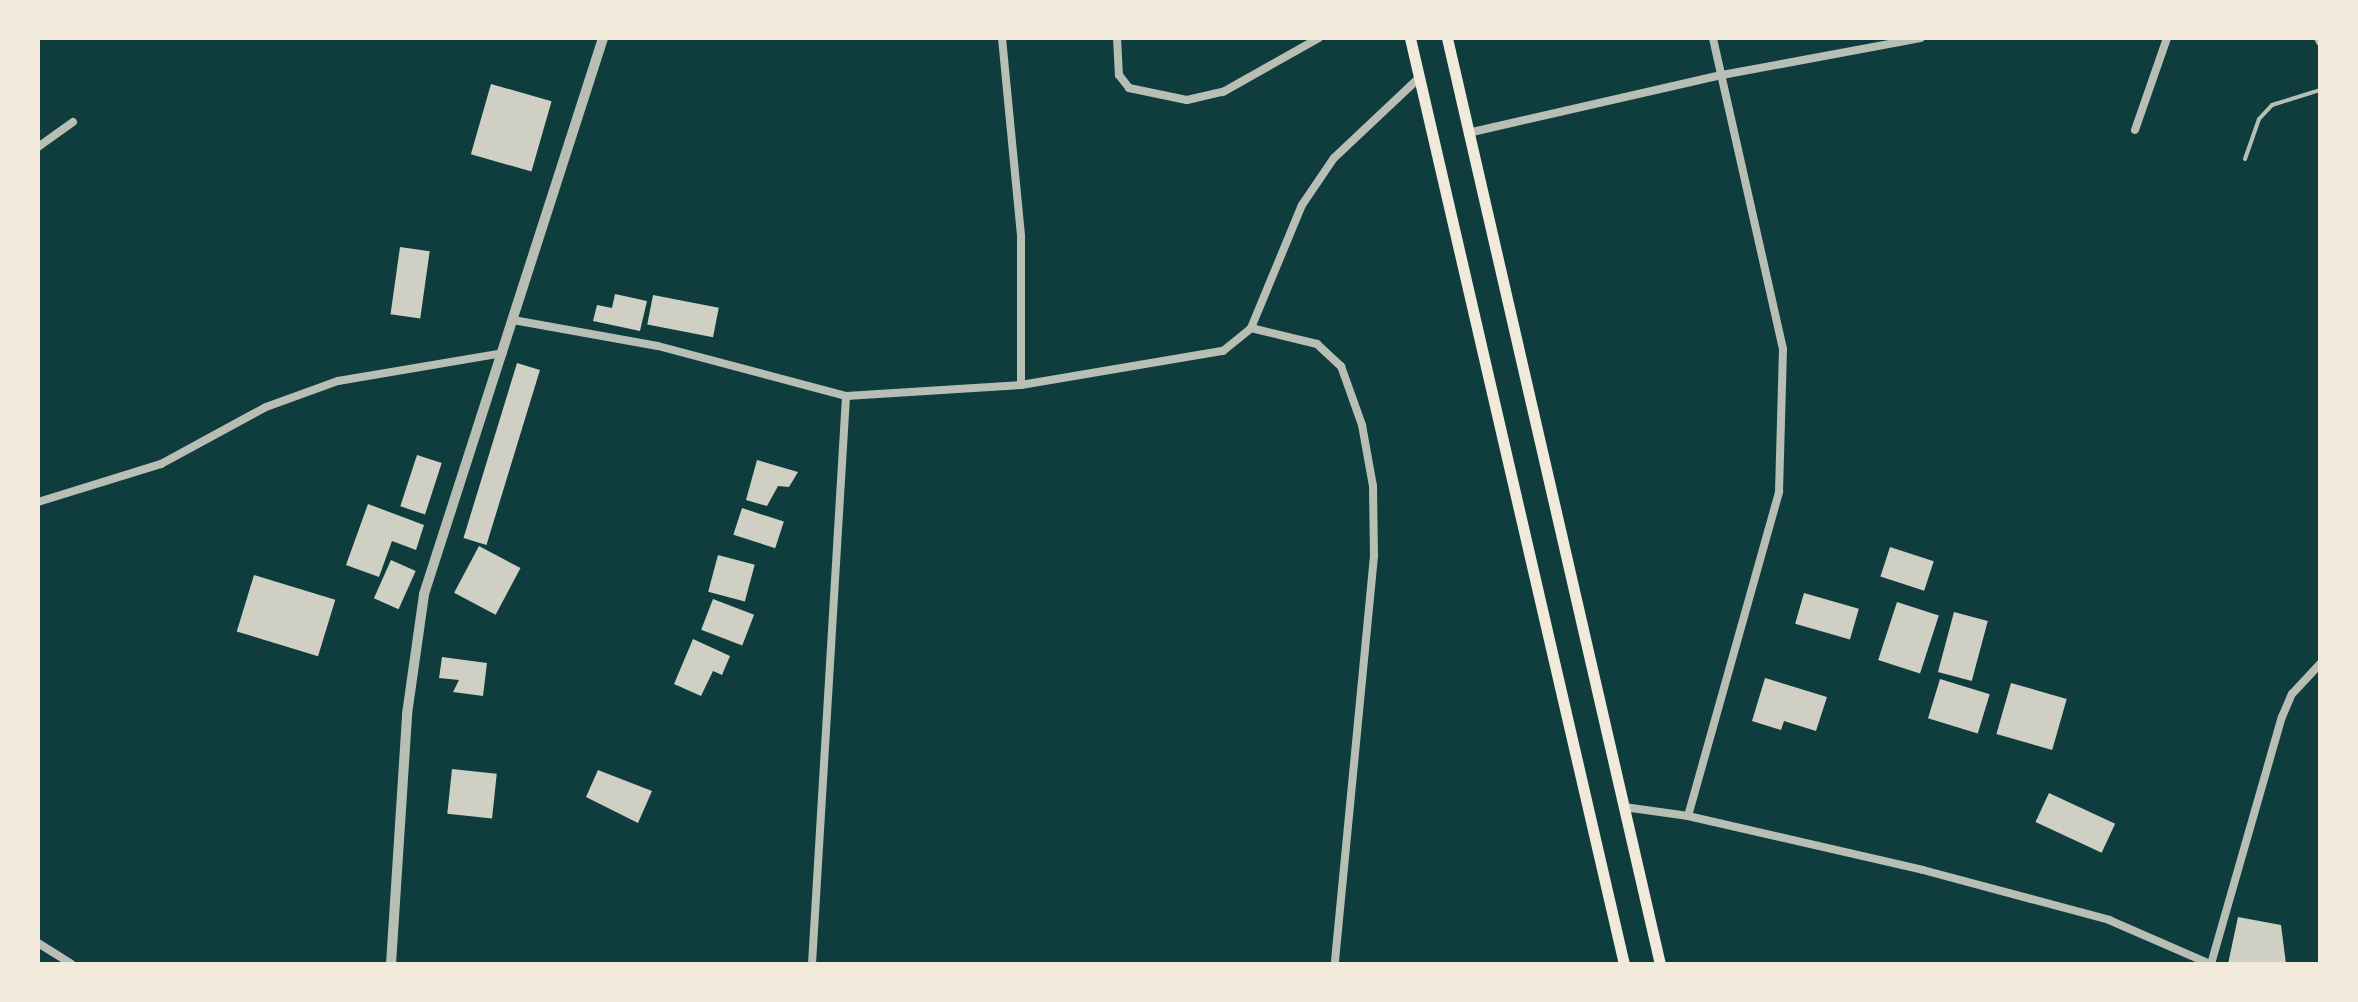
<!DOCTYPE html>
<html>
<head>
<meta charset="utf-8">
<style>
	body { margin:0 }
	#map { position:relative; width:2358px; height:1002px; overflow:hidden; background:#0f3d3e; font-family:Jost,sans-serif }
	div>[style] { position:absolute }
	[style*='--x'] { left:calc(var(--x)*1px); top:calc(var(--y)*1px); width:calc(var(--w)*1px); rotate:calc(var(--a)*1deg) }
	.building>* { inset:0; background:#cfcfc3; transform-origin:0 0 }
	.service>* { height:4px; margin:-2px; padding:0 2px; transform-origin:2px; border-radius:2px; background:#b8beb3 }
	.minor>* { height:8px; margin:-4px; padding:0 4px; transform-origin:4px; border-radius:4px; background:#b8beb3 }
	.tertiary>* { height:10px; margin:-5px; padding:0 5px; transform-origin:5px; border-radius:5px; background:#b8beb3 }
	.secondary>* { height:11px; margin:-5.5px; padding:0 5.5px; transform-origin:5.5px; border-radius:5.5px; background:#f1e9da }
	span { translate:-50% -50%; white-space:nowrap; text-align:center; line-height:1.15; -webkit-text-stroke:6px #f1e9da; paint-order:stroke }
	.frame { position:absolute; inset:0; border:40px solid #f1e9da; pointer-events:none }
</style>
</head>
<body>
<div id="map">
	<div class="building">
		<div style="left:491px;top:84px;width:63px;height:73px;rotate:16deg"></div>
		<div style="left:400px;top:247px;width:30px;height:68px;rotate:8deg"></div>
		<div style="clip-path:polygon(615px 294px,647px 301px,640px 331px,593px 321px,597px 305px,612px 308px)"></div>
		<div style="left:653px;top:295px;width:67px;height:30px;rotate:11deg"></div>
		<div style="left:517px;top:363px;width:24px;height:183px;rotate:17deg"></div>
		<div style="left:417px;top:455px;width:26px;height:54px;rotate:18deg"></div>
		<div style="clip-path:polygon(757px 460px,798px 472px,789px 487px,778px 486px,767px 506px,746px 500px)"></div>
		<div style="clip-path:polygon(368px 504px,424px 525px,416px 550px,392px 541px,379px 577px,346px 565px)"></div>
		<div style="left:742px;top:508px;width:44px;height:28px;rotate:18deg"></div>
		<div style="left:479px;top:546px;width:47px;height:53px;rotate:28deg"></div>
		<div style="left:1890px;top:547px;width:46px;height:31px;rotate:18deg"></div>
		<div style="left:718px;top:555px;width:38px;height:38px;rotate:15deg"></div>
		<div style="left:391px;top:560px;width:27px;height:42px;rotate:24deg"></div>
		<div style="left:254px;top:575px;width:85px;height:59px;rotate:17deg"></div>
		<div style="left:1804px;top:593px;width:57px;height:32px;rotate:16deg"></div>
		<div style="left:713px;top:599px;width:44px;height:33px;rotate:21deg"></div>
		<div style="left:1897px;top:602px;width:44px;height:61px;rotate:18deg"></div>
		<div style="left:1954px;top:612px;width:35px;height:62px;rotate:15deg"></div>
		<div style="clip-path:polygon(693px 639px,730px 656px,722px 675px,713px 671px,701px 696px,674px 684px)"></div>
		<div style="clip-path:polygon(442px 657px,487px 663px,483px 696px,453px 692px,459px 680px,439px 678px)"></div>
		<div style="clip-path:polygon(1765px 678px,1827px 697px,1816px 731px,1784px 721px,1781px 730px,1752px 721px)"></div>
		<div style="left:1940px;top:679px;width:52px;height:41px;rotate:17deg"></div>
		<div style="left:2011px;top:683px;width:58px;height:53px;rotate:16deg"></div>
		<div style="left:452px;top:769px;width:45px;height:45px;rotate:6deg"></div>
		<div style="clip-path:polygon(598px 770px,652px 791px,638px 823px,586px 797px)"></div>
		<div style="left:2049px;top:793px;width:73px;height:32px;rotate:25deg"></div>
		<div style="clip-path:polygon(2238px 917px,2281px 925px,2286px 964px,2228px 964px)"></div>
	</div>
	<div class="service">
		<div style="--x:2245;--y:159;--w:42;--a:-70.7"></div>
		<div style="--x:2259;--y:119;--w:19;--a:-47"></div>
		<div style="--x:2272;--y:105;--w:50;--a:-17.4"></div>
	</div>
	<div class="minor">
		<div style="--x:1002;--y:38;--w:199;--a:84.5"></div>
		<div style="--x:1021;--y:236;--w:149;--a:90"></div>
		<div style="--x:1117;--y:38;--w:37;--a:87"></div>
		<div style="--x:1119;--y:75;--w:16;--a:52"></div>
		<div style="--x:1129;--y:88;--w:59;--a:11.7"></div>
		<div style="--x:1187;--y:100;--w:37;--a:-13"></div>
		<div style="--x:1223;--y:92;--w:110;--a:-29.4"></div>
		<div style="--x:2318;--y:38;--w:4;--a:63"></div>
		<div style="--x:2135;--y:130;--w:97;--a:-70.8"></div>
		<div style="--x:1468;--y:133;--w:261;--a:-12.9"></div>
		<div style="--x:1722;--y:75;--w:202;--a:-10.5"></div>
		<div style="--x:38;--y:147;--w:43;--a:-35.5"></div>
		<div style="--x:513;--y:320;--w:147;--a:10.2"></div>
		<div style="--x:658;--y:346;--w:195;--a:14.9"></div>
		<div style="--x:846;--y:396;--w:175;--a:-3.6"></div>
		<div style="--x:1021;--y:385;--w:205;--a:-9.6"></div>
		<div style="--x:1223;--y:351;--w:36;--a:-39"></div>
		<div style="--x:1251;--y:328;--w:133;--a:-67.5"></div>
		<div style="--x:1302;--y:205;--w:57;--a:-55.8"></div>
		<div style="--x:1334;--y:158;--w:117;--a:-43.3"></div>
		<div style="--x:1251;--y:328;--w:68;--a:13.6"></div>
		<div style="--x:1317;--y:344;--w:33;--a:43"></div>
		<div style="--x:1341;--y:366;--w:63;--a:70.4"></div>
		<div style="--x:1362;--y:425;--w:62;--a:79.8"></div>
		<div style="--x:1373;--y:486;--w:70;--a:89.2"></div>
		<div style="--x:1374;--y:556;--w:410;--a:95.5"></div>
		<div style="--x:38;--y:502;--w:129;--a:-17.2"></div>
		<div style="--x:161;--y:464;--w:119;--a:-28.5"></div>
		<div style="--x:266;--y:407;--w:77;--a:-19.9"></div>
		<div style="--x:338;--y:381;--w:167;--a:-9.6"></div>
		<div style="--x:1624;--y:807;--w:65;--a:8"></div>
		<div style="--x:1688;--y:816;--w:241;--a:12.9"></div>
		<div style="--x:1923;--y:870;--w:193;--a:15"></div>
		<div style="--x:2109;--y:920;--w:110;--a:23.5"></div>
		<div style="--x:1688;--y:816;--w:337;--a:-74.3"></div>
		<div style="--x:1779;--y:492;--w:143;--a:-88.4"></div>
		<div style="--x:1783;--y:349;--w:319;--a:-102.7"></div>
		<div style="--x:38;--y:943;--w:39;--a:32"></div>
		<div style="--x:812;--y:964;--w:569;--a:-86.57"></div>
		<div style="--x:2211;--y:964;--w:257;--a:-74"></div>
		<div style="--x:2282;--y:717;--w:25;--a:-67"></div>
		<div style="--x:2292;--y:694;--w:41;--a:-47"></div>
	</div>
	<div class="tertiary">
		<div style="--x:391;--y:964;--w:251;--a:-86.3"></div>
		<div style="--x:407;--y:714;--w:121;--a:-81.9"></div>
		<div style="--x:424;--y:594;--w:584;--a:-72.15"></div>
	</div>
	<div class="secondary">
		<div style="--x:1410;--y:38;--w:950;--a:76.99"></div>
		<div style="--x:1447;--y:38;--w:950;--a:77.05"></div>
	</div>
	<div class="frame"></div>
</div>
</body>
</html>
